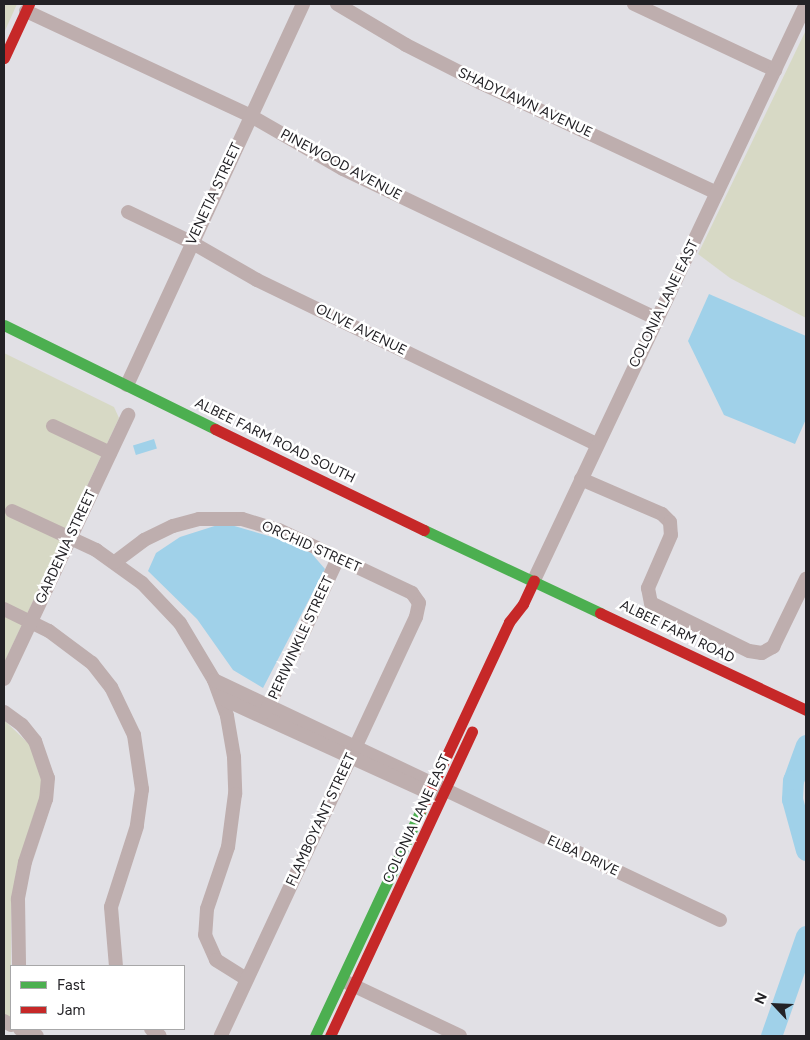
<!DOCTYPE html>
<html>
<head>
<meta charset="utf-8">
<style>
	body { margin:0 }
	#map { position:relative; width:810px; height:1040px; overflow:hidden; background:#e1e0e5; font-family:Figtree,sans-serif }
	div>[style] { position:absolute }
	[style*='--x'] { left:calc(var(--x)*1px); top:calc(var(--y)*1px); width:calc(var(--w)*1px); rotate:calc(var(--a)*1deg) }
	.green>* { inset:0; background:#d7d9c5 }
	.water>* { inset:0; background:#a0d1e9; transform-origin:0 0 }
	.river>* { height:21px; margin:-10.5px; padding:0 10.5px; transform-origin:10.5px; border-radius:10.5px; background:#a0d1e9 }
	.street>* { height:14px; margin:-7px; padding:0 7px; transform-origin:7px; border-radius:7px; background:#beaeae }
	.fast>* { height:11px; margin:-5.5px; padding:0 5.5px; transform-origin:5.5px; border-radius:5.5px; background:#4caf50 }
	.jam>* { height:11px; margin:-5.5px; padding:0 5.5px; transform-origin:5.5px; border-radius:5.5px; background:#c62828 }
	span { translate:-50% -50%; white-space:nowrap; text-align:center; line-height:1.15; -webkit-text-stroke:5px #fff; paint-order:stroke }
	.street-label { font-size:14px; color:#232226 }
	.frame { position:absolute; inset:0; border:5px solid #232226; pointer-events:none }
	.legend { position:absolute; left:10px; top:965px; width:175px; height:65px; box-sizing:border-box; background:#fff; border:1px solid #a7a7a8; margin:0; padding:6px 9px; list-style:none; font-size:15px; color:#232226 }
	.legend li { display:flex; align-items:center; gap:10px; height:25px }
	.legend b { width:25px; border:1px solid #a7a7a8 }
	.north { position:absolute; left:750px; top:980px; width:50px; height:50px; -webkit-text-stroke:4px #fff; paint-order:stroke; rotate:295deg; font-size:14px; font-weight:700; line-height:20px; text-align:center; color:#232226 }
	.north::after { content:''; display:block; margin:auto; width:18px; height:22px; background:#232226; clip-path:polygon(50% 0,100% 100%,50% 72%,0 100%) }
</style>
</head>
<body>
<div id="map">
	<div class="green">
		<div style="clip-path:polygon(4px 4px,17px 4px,4px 33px)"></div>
		<div style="clip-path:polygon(806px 30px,806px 318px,730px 278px,698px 254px)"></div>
		<div style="clip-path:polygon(4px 353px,114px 407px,119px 418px,4px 663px)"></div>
		<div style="clip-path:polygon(4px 720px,30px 745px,42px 782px,41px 797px,17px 867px,11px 906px,11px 1020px,4px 1017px)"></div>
	</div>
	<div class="water">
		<div style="clip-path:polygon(709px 294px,806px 336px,806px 419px,795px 444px,724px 415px,688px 341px)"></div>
		<div style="left:154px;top:439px;width:10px;height:22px;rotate:73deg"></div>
		<div style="clip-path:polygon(224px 523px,306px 547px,325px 569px,263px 688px,233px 670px,197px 619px,148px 571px,156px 553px,180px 537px)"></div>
	</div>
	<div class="river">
		<div style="--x:806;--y:745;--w:37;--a:110"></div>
		<div style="--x:793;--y:780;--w:19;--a:93"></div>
		<div style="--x:792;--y:799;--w:53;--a:74.6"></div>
		<div style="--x:771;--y:1036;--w:106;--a:-70.7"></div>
	</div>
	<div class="street">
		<div style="--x:337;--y:4;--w:80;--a:30.7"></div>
		<div style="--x:406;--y:45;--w:84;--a:26.9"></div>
		<div style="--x:481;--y:83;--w:260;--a:25"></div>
		<div style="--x:634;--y:4;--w:156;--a:25.1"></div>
		<div style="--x:26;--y:11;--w:248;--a:25"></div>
		<div style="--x:251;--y:116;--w:106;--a:29.9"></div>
		<div style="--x:343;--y:169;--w:348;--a:25.5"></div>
		<div style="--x:128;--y:212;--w:70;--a:25.5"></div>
		<div style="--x:191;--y:242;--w:76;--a:29.9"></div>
		<div style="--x:257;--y:280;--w:377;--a:25.8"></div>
		<div style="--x:127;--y:385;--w:420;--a:-65.2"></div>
		<div style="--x:53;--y:426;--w:63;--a:25.3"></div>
		<div style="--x:581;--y:479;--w:88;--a:23.4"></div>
		<div style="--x:662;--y:514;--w:11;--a:45"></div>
		<div style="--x:670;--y:522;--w:13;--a:86"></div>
		<div style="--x:671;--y:535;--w:58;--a:113.5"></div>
		<div style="--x:648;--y:588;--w:15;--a:79"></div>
		<div style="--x:651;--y:603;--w:109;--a:26.1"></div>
		<div style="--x:749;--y:651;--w:13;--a:9"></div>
		<div style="--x:762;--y:653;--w:13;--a:-29"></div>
		<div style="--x:773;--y:647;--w:76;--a:-64.1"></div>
		<div style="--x:12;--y:511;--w:93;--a:24.9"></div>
		<div style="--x:96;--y:550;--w:57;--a:35.7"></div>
		<div style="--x:142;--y:583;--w:55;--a:46.5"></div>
		<div style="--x:180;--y:623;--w:66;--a:59.2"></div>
		<div style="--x:214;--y:680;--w:38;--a:70"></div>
		<div style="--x:227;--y:716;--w:42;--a:80.3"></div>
		<div style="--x:234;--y:757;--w:37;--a:88"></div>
		<div style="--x:235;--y:794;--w:53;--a:97.5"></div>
		<div style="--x:228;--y:847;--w:65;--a:108.7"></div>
		<div style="--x:207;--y:909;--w:26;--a:94"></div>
		<div style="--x:205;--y:935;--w:27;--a:66"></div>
		<div style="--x:216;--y:960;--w:36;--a:32"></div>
		<div style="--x:115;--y:562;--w:36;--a:-37"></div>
		<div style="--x:144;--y:540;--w:32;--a:-26"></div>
		<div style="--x:173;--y:526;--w:27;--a:-15"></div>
		<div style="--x:199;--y:519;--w:43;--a:0"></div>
		<div style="--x:242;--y:519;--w:39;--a:17"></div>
		<div style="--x:279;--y:530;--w:147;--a:25.3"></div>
		<div style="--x:412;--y:593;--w:12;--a:55"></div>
		<div style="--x:419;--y:603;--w:14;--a:102"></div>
		<div style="--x:416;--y:617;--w:462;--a:115"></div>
		<div style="--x:534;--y:580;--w:637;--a:-64.72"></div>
		<div style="--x:4;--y:609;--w:50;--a:26.1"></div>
		<div style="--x:49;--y:631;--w:54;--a:36.7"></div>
		<div style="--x:92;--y:663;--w:31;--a:52"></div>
		<div style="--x:111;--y:687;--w:53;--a:64.4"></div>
		<div style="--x:134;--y:735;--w:55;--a:81.6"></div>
		<div style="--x:142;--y:789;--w:37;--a:98"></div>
		<div style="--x:137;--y:826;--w:85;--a:107.8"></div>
		<div style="--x:111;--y:907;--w:59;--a:85.2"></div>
		<div style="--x:4;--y:679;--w:292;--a:-64.8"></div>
		<div style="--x:214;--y:680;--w:560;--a:25.38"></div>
		<div style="--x:221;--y:698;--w:229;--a:24.5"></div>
		<div style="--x:429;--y:793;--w:8;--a:0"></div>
		<div style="--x:4;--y:712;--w:22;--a:36"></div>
		<div style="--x:22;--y:725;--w:21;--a:51"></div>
		<div style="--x:35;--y:741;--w:39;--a:71"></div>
		<div style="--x:48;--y:778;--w:21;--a:95"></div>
		<div style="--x:46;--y:799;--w:66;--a:108.4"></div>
		<div style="--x:25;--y:862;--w:38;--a:101"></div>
		<div style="--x:18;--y:899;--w:67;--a:89.1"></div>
		<div style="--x:266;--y:712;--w:170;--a:-64.9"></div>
		<div style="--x:346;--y:982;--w:126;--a:25.3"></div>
		<div style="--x:4;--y:1021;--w:8;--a:30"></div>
		<div style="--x:20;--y:1029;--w:18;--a:22"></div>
		<div style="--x:151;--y:1029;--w:11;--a:38"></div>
	</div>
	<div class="fast">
		<div style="--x:4;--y:325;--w:235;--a:26.2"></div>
		<div style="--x:424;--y:530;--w:195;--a:25.2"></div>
		<div style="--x:315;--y:1036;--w:252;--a:-64.9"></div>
	</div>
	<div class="jam">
		<div style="--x:4;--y:58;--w:60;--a:-65.2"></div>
		<div style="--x:215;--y:429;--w:232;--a:25.8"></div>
		<div style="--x:600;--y:613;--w:228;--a:25.2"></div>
		<div style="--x:422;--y:808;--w:205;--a:-64.9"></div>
		<div style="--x:509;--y:622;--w:23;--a:-52"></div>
		<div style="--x:523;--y:604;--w:26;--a:-65"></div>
		<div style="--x:330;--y:1036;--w:336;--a:-65"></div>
	</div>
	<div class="street-label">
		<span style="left:525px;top:103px;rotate:25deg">SHADYLAWN AVENUE</span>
		<span style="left:341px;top:165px;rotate:28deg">PINEWOOD AVENUE</span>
		<span style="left:214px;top:194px;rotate:-65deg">VENETIA STREET</span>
		<span style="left:664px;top:304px;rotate:-64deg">COLONIA LANE EAST</span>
		<span style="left:361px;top:330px;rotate:26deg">OLIVE AVENUE</span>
		<span style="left:275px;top:441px;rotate:26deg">ALBEE FARM ROAD SOUTH</span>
		<span style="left:66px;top:547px;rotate:-65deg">GARDENIA STREET</span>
		<span style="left:311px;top:547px;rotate:24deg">ORCHID STREET</span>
		<span style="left:677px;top:632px;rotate:26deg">ALBEE FARM ROAD</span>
		<span style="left:301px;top:638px;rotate:-65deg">PERIWINKLE STREET</span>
		<span style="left:417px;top:819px;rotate:-65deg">COLONIA LANE EAST</span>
		<span style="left:321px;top:820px;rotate:-65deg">FLAMBOYANT STREET</span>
		<span style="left:583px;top:856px;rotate:25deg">ELBA DRIVE</span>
	</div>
	<div class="frame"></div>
	<ul class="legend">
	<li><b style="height:6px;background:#4caf50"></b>Fast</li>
	<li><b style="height:6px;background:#c62828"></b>Jam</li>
	</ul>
	<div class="north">N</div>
</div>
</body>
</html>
